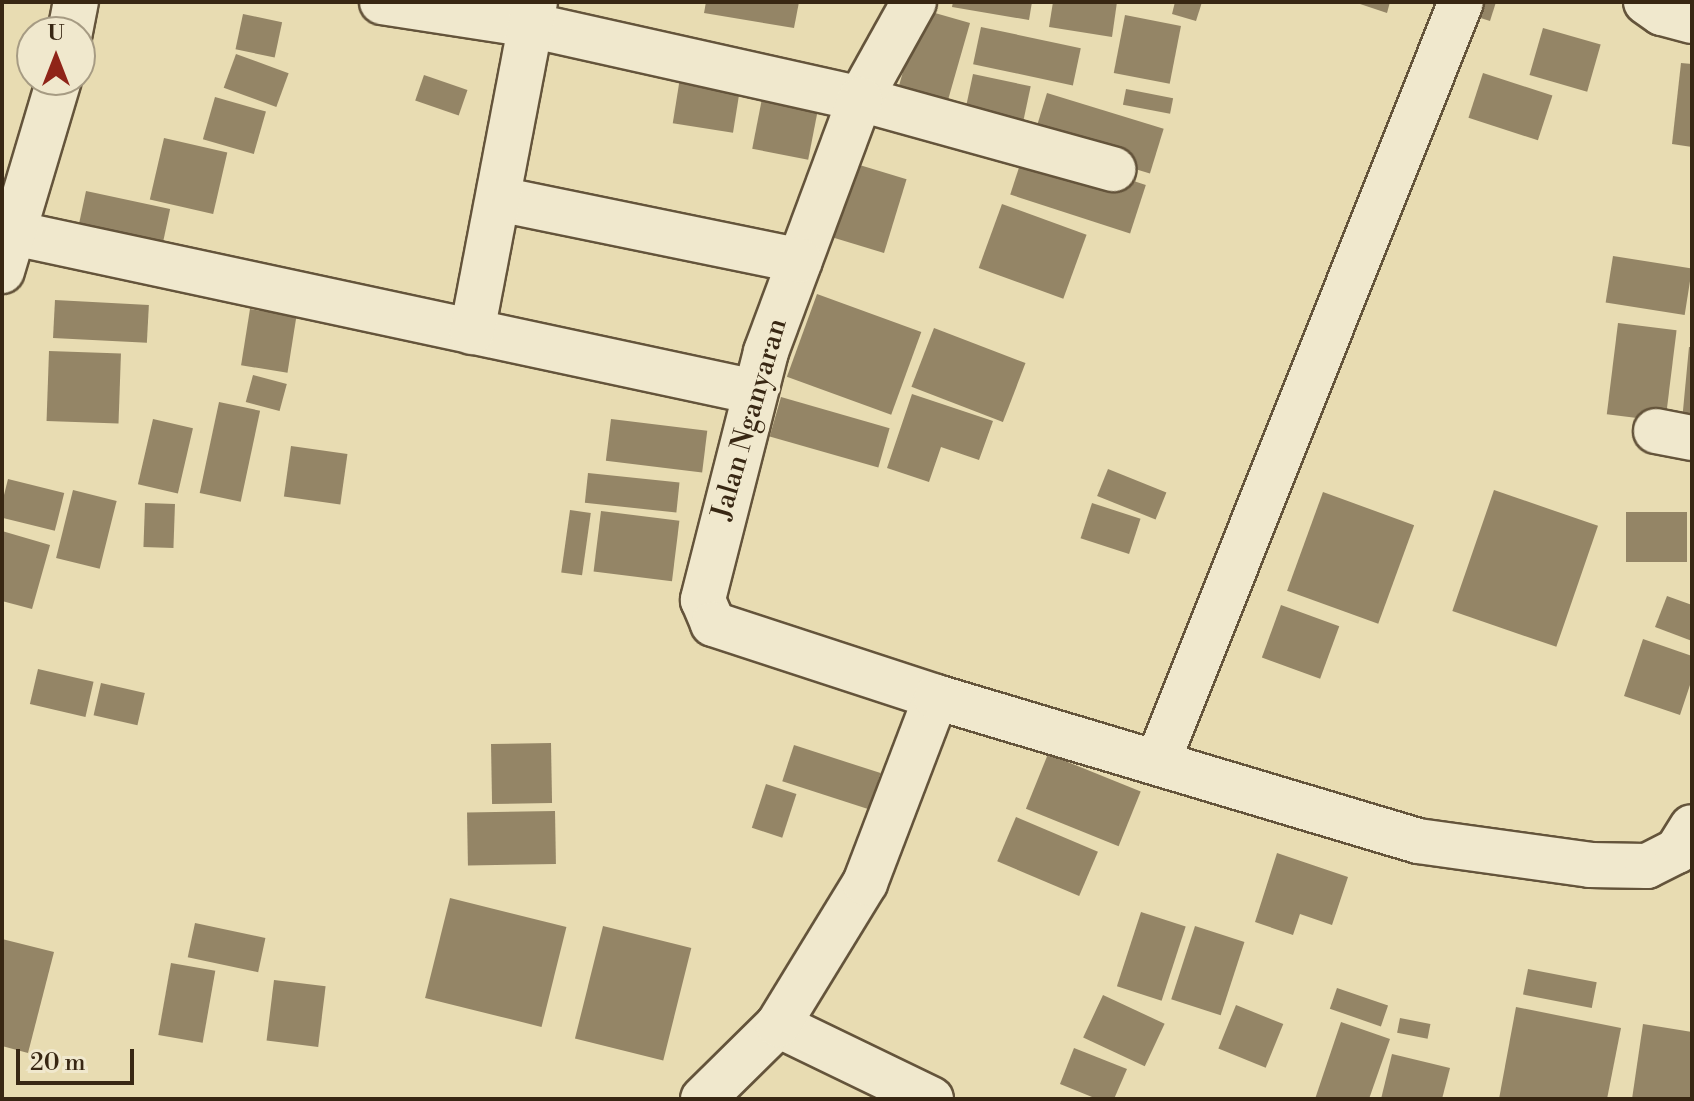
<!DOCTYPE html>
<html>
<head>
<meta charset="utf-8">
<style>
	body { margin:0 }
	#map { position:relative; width:1694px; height:1101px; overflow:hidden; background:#e8dcb2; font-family:"Libre Bodoni",serif }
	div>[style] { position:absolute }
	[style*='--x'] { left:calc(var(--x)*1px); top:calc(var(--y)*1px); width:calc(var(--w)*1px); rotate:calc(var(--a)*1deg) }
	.building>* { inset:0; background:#948566; transform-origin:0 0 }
	.roads { filter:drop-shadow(2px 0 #64543b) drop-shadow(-2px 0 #64543b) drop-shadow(0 2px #64543b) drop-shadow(0 -2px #64543b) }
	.minor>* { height:44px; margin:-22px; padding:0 22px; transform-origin:22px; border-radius:22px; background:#f0e8cd }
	span { translate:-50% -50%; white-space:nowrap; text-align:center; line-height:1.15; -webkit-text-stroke:8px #f0e8cd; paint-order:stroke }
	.street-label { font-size:28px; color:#382713 }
	.frame { position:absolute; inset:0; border:4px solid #382713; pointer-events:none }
	.north { position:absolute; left:16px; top:16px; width:80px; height:80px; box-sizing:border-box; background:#f0e8cd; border:2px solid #a69b83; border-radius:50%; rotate:0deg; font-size:22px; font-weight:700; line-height:32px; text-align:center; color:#382713 }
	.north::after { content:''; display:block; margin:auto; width:28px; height:36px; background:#8f2418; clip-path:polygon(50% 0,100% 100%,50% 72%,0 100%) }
	.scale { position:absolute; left:16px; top:1049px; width:118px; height:36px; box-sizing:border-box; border:4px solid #382713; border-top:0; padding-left:10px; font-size:24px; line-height:28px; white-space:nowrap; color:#382713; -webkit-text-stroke:6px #f0e8cd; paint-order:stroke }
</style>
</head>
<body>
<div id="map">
	<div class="building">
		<div style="clip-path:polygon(706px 2px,799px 2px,794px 28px,704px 13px)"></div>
		<div style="clip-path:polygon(953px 2px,1032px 2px,1029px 20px,952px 7px)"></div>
		<div style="clip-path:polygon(1053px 2px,1117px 2px,1112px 37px,1049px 27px)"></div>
		<div style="clip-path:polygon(1175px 2px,1202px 2px,1196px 21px,1172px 14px)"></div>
		<div style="clip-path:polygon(1354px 2px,1390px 2px,1387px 13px)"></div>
		<div style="clip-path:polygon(1468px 2px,1496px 2px,1490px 21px,1465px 13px)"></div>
		<div style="left:921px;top:9px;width:51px;height:101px;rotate:16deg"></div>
		<div style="left:243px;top:14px;width:40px;height:36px;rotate:12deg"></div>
		<div style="left:1125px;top:15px;width:57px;height:59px;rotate:11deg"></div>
		<div style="left:981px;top:27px;width:102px;height:38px;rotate:12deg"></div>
		<div style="left:1543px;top:28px;width:60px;height:49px;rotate:16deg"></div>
		<div style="left:236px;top:54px;width:56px;height:36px;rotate:20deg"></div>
		<div style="clip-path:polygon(1681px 63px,1692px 64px,1692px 147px,1672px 144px)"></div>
		<div style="left:682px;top:65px;width:61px;height:59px;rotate:9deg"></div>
		<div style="left:1483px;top:73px;width:73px;height:47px;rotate:18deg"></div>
		<div style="left:973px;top:74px;width:59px;height:42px;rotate:12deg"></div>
		<div style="left:424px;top:75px;width:46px;height:27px;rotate:19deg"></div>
		<div style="left:765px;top:83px;width:57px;height:67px;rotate:11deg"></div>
		<div style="left:1126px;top:89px;width:48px;height:16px;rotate:11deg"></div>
		<div style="left:1047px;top:93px;width:122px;height:47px;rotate:17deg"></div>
		<div style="left:215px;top:97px;width:53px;height:44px;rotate:16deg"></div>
		<div style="left:164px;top:138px;width:65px;height:63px;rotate:13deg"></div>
		<div style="left:1026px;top:146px;width:126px;height:51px;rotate:18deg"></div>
		<div style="left:853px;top:163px;width:56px;height:77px;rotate:17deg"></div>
		<div style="left:86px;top:191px;width:86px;height:48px;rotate:12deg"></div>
		<div style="left:1002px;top:204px;width:90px;height:68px;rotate:20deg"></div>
		<div style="left:1613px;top:256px;width:80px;height:47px;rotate:9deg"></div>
		<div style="left:817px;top:294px;width:111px;height:88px;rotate:20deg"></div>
		<div style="left:55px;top:300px;width:94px;height:38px;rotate:3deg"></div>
		<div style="left:250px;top:309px;width:47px;height:57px;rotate:9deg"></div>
		<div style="left:1618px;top:323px;width:59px;height:92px;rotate:7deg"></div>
		<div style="left:934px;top:328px;width:98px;height:63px;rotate:21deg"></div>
		<div style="clip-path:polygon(1689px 347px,1692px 347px,1692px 419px,1682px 421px)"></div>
		<div style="left:49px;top:351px;width:72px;height:70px;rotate:2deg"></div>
		<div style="left:253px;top:375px;width:35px;height:28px;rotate:15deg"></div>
		<div style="clip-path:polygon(912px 394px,993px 421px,979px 460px,941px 447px,929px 482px,887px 468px)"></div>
		<div style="left:781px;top:397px;width:113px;height:41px;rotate:16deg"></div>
		<div style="left:219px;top:402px;width:42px;height:93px;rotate:12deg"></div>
		<div style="left:153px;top:419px;width:41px;height:67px;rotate:13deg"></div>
		<div style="left:611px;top:419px;width:97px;height:42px;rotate:7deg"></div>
		<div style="left:291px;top:446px;width:57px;height:51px;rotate:8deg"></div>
		<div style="left:1108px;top:469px;width:63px;height:29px;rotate:22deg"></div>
		<div style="left:588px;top:473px;width:92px;height:30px;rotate:6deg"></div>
		<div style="left:8px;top:479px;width:58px;height:39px;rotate:14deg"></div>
		<div style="left:73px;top:490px;width:45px;height:70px;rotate:14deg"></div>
		<div style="left:1494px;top:490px;width:110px;height:128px;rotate:19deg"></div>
		<div style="left:1323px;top:492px;width:97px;height:105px;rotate:20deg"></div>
		<div style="left:145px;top:503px;width:30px;height:44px;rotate:2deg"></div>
		<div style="left:1092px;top:503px;width:51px;height:37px;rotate:18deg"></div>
		<div style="left:570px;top:510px;width:21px;height:63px;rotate:8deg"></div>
		<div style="left:601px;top:511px;width:79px;height:61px;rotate:7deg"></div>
		<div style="left:1626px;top:512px;width:61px;height:50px"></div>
		<div style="clip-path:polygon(2px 531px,50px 545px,32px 609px,2px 601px)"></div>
		<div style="clip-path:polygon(1667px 596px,1692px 605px,1692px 641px,1655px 627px)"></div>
		<div style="left:1281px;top:605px;width:62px;height:56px;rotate:20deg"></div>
		<div style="clip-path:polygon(1643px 639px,1692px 656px,1692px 679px,1680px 715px,1624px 696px)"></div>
		<div style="left:38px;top:669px;width:57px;height:36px;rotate:13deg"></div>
		<div style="left:101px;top:683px;width:45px;height:33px;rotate:13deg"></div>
		<div style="left:551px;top:743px;width:60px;height:60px;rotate:89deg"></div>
		<div style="left:794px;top:745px;width:91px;height:38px;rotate:18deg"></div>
		<div style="left:1048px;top:754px;width:100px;height:59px;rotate:22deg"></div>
		<div style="left:766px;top:784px;width:32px;height:46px;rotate:18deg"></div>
		<div style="left:555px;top:811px;width:53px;height:88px;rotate:89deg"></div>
		<div style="left:1016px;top:817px;width:89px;height:48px;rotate:23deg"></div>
		<div style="clip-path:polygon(1277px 853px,1348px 877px,1332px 925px,1300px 914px,1293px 935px,1255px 922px)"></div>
		<div style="left:450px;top:898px;width:120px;height:103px;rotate:14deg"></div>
		<div style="left:1141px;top:912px;width:47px;height:78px;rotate:18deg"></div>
		<div style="left:195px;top:923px;width:72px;height:35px;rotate:12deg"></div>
		<div style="left:603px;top:926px;width:91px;height:116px;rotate:14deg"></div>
		<div style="left:1195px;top:926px;width:52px;height:77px;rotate:18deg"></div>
		<div style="clip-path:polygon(2px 939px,54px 952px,28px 1053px,2px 1046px)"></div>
		<div style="left:171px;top:963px;width:45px;height:73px;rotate:10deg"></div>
		<div style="left:1528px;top:969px;width:70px;height:26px;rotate:11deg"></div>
		<div style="left:274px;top:980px;width:52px;height:61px;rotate:7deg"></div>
		<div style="left:1337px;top:988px;width:54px;height:22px;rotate:19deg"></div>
		<div style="left:1103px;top:995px;width:68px;height:47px;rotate:25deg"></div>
		<div style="left:1236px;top:1005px;width:51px;height:47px;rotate:22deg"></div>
		<div style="clip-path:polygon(1516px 1007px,1621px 1028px,1607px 1099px,1499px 1099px)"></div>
		<div style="left:1400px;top:1018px;width:31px;height:15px;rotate:11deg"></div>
		<div style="clip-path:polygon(1341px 1022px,1390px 1039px,1369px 1099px,1315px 1099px)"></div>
		<div style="clip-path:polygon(1643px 1024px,1692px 1032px,1692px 1099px,1632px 1099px)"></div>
		<div style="clip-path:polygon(1074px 1048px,1127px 1069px,1114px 1099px,1097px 1099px,1060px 1084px)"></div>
		<div style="clip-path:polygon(1392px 1054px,1450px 1068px,1442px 1099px,1381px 1099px)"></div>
	</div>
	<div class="roads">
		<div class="minor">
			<div style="--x:382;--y:2;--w:150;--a:8.8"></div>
			<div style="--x:530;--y:25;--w:338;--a:12.6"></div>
			<div style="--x:860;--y:99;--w:263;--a:15.5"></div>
			<div style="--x:914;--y:2;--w:111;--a:119.1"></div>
			<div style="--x:860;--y:99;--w:270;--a:110.4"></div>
			<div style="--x:766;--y:352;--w:256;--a:104.3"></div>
			<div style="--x:703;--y:600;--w:26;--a:67"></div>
			<div style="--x:713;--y:624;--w:235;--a:18.1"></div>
			<div style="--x:1646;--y:2;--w:19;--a:35"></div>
			<div style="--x:1662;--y:13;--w:31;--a:15"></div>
			<div style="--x:70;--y:32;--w:31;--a:-79"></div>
			<div style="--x:499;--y:199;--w:307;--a:11.6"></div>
			<div style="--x:2;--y:234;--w:12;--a:-5"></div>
			<div style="--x:14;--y:233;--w:758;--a:12.11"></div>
			<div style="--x:2;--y:271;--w:199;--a:-73.4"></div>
			<div style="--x:472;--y:332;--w:336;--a:-79.2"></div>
			<div style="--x:1656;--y:431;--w:37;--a:11"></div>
			<div style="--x:1158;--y:761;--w:817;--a:-68.24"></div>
			<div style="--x:703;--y:1099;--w:105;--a:-44.6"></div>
			<div style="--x:931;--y:1099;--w:170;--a:-154.2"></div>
			<div style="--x:778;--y:1025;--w:167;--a:-58.5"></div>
			<div style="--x:865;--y:883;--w:199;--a:-69.1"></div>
			<div style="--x:936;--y:697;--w:503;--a:16.63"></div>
			<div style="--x:1418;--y:841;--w:174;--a:7.9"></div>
			<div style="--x:1590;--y:865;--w:57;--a:1"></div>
			<div style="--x:1647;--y:866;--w:34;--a:-27"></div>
			<div style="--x:1677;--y:851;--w:28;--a:-58"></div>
		</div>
	</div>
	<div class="street-label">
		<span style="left:750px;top:419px;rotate:-74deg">Jalan Nganyaran</span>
	</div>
	<div class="frame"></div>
	<div class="north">U</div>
	<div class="scale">20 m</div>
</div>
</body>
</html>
